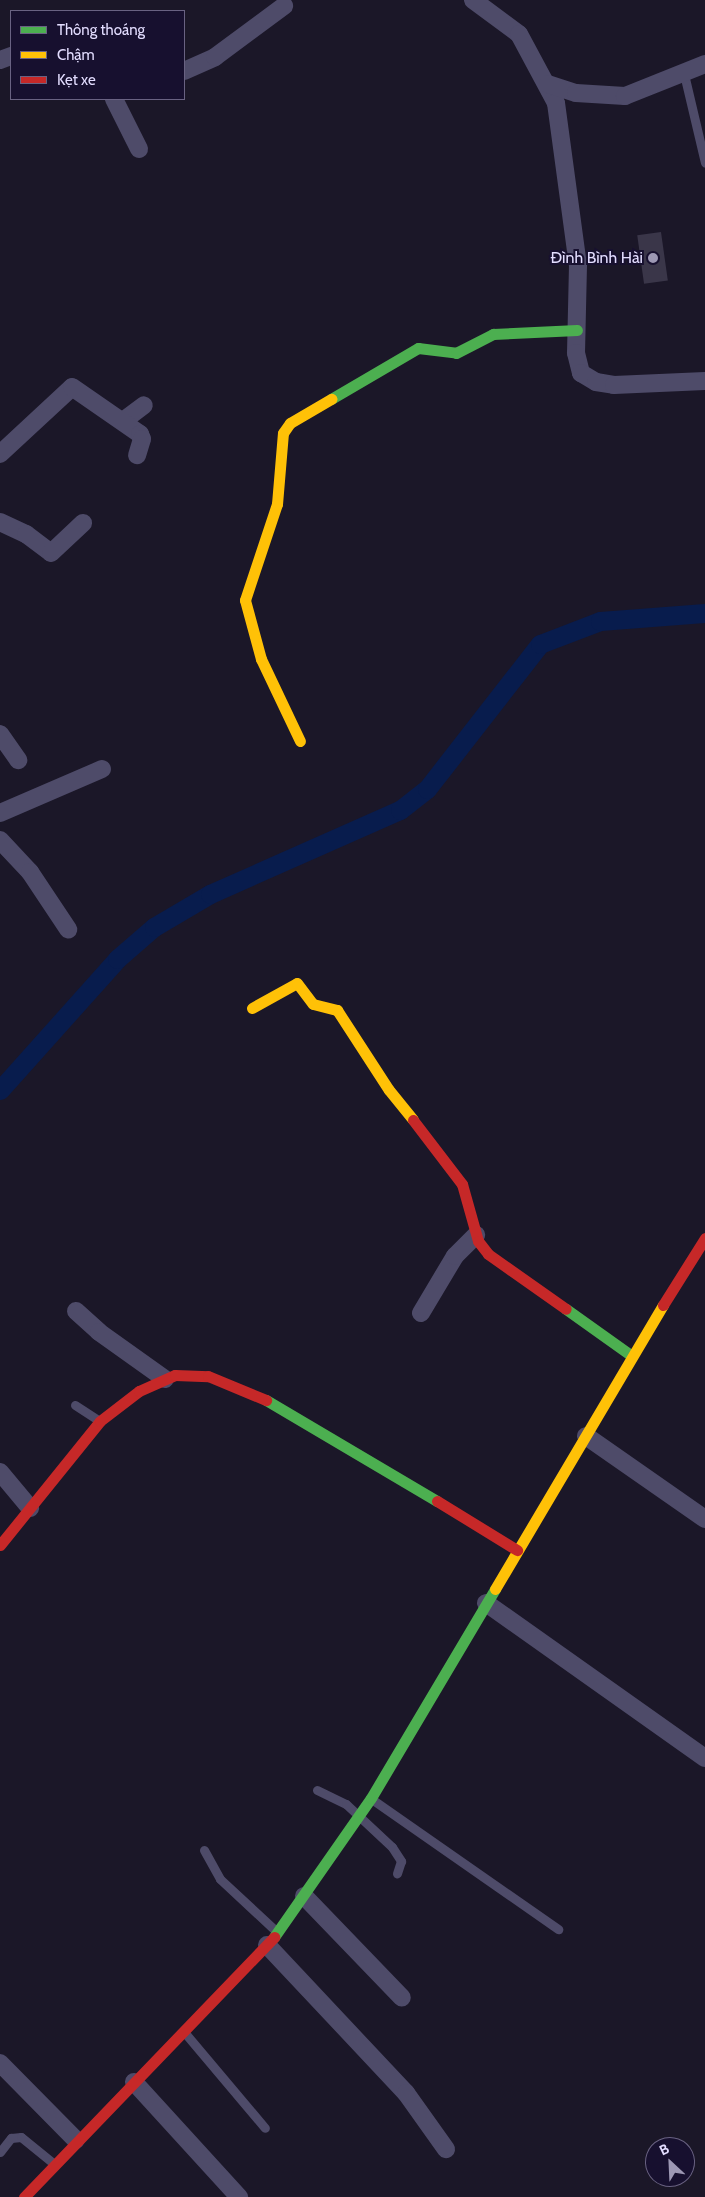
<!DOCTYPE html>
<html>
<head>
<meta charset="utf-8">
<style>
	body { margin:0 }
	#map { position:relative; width:705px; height:2197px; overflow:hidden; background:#1b1728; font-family:Cabin,sans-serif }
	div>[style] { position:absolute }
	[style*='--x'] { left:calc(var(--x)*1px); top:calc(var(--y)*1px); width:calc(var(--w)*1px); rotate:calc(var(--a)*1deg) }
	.canal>* { height:19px; margin:-9.5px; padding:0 9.5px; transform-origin:9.5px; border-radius:9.5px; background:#081c4d }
	.building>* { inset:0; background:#3a3649; transform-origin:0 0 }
	.lane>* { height:9px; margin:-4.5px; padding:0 4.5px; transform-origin:4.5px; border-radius:4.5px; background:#4e4b69 }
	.street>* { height:18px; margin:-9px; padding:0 9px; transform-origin:9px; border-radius:9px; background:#4e4b69 }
	.fast>* { height:11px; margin:-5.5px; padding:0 5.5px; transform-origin:5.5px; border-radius:5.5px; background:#4caf50 }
	.slow>* { height:11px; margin:-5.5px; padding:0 5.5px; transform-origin:5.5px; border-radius:5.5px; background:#ffc107 }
	.jam>* { height:11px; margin:-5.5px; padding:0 5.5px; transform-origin:5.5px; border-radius:5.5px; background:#c62828 }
	.dots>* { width:14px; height:14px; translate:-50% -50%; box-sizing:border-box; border:2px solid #17102f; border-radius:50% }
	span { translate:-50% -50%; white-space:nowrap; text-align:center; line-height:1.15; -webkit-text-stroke:4px #17102f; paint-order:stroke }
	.poi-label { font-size:16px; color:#e3ddff }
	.right { translate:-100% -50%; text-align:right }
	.legend { position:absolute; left:10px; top:10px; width:175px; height:90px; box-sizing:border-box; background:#17102f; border:1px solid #696282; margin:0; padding:6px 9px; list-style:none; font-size:15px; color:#e3ddff }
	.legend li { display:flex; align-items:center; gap:10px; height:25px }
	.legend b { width:25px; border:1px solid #696282 }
	.north { position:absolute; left:645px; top:2137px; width:50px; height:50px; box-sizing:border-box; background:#17102f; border:1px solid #696282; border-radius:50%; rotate:335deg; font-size:14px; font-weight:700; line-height:20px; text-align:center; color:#e3ddff }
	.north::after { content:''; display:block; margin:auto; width:18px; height:22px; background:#9d98b4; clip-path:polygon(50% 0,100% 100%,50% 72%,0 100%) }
</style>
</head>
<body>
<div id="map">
	<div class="canal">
		<div style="--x:0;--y:1090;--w:176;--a:-48.2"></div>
		<div style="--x:117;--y:959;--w:49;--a:-40.9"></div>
		<div style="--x:154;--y:927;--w:65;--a:-30.5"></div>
		<div style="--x:210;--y:894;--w:208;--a:-23.9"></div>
		<div style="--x:400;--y:810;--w:34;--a:-38"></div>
		<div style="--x:427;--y:789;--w:184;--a:-52.1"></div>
		<div style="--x:540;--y:644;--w:64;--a:-21"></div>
		<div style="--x:600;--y:621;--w:105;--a:-4.4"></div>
	</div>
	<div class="building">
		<div style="left:661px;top:232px;width:49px;height:24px;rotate:82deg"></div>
	</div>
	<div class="lane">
		<div style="--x:684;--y:74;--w:91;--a:76.7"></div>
		<div style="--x:75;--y:1405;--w:27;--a:33"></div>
		<div style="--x:317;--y:1790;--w:32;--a:26"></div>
		<div style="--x:346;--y:1804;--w:63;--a:43.1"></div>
		<div style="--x:392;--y:1847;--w:17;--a:57"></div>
		<div style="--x:401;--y:1861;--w:13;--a:108"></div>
		<div style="--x:373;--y:1800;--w:226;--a:34.9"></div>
		<div style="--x:204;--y:1850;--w:33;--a:61"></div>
		<div style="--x:220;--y:1879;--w:78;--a:42.9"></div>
		<div style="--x:185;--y:2033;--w:124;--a:49.9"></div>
		<div style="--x:0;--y:2152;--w:18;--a:-52"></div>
		<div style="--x:11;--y:2138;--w:10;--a:-6"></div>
		<div style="--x:21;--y:2137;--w:40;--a:39"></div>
	</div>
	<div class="street">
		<div style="--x:473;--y:0;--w:57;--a:36.5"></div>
		<div style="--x:519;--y:34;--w:78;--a:61.8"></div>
		<div style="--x:556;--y:103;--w:163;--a:82.3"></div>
		<div style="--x:578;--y:265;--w:88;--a:91.3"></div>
		<div style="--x:576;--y:353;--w:21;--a:76"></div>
		<div style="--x:581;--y:373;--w:17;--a:31"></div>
		<div style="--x:596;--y:382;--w:18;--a:9"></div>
		<div style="--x:614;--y:385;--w:91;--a:-2.5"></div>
		<div style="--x:0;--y:60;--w:12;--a:-20"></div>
		<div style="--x:184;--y:71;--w:34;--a:-24"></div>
		<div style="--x:215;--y:57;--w:86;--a:-36.5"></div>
		<div style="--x:548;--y:84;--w:29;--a:18"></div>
		<div style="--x:576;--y:93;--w:49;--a:3.5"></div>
		<div style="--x:625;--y:96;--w:86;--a:-21.8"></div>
		<div style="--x:114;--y:99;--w:56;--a:63.4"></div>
		<div style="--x:123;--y:421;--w:26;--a:-37"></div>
		<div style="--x:0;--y:454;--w:98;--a:-42.9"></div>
		<div style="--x:72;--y:387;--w:83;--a:34.7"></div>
		<div style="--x:140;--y:434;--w:5;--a:68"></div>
		<div style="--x:142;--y:439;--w:17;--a:107"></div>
		<div style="--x:0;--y:522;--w:29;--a:25"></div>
		<div style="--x:26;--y:534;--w:31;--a:37"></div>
		<div style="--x:51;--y:553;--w:44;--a:-43.2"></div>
		<div style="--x:0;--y:734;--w:32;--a:55"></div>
		<div style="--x:0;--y:813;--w:111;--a:-23.3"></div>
		<div style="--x:0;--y:840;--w:44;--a:46.8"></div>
		<div style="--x:30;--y:872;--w:69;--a:56.3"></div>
		<div style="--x:76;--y:1311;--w:31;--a:42"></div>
		<div style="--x:99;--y:1332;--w:81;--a:35.5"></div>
		<div style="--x:421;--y:1313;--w:66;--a:-59.2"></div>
		<div style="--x:455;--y:1256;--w:30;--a:-45"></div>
		<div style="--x:586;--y:1436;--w:145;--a:34.9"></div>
		<div style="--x:0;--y:1472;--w:47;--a:50.2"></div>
		<div style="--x:486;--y:1603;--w:268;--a:35.3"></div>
		<div style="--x:304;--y:1896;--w:141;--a:46.1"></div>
		<div style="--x:267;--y:1945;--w:203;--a:46.8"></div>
		<div style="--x:406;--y:2093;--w:69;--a:54.5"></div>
		<div style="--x:0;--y:2063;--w:108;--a:45.4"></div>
		<div style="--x:134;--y:2082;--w:156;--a:47.6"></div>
	</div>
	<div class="fast">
		<div style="--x:331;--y:399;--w:101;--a:-30.4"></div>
		<div style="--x:418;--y:348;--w:38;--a:7"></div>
		<div style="--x:456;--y:353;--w:42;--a:-27.2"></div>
		<div style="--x:493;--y:334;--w:84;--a:-2.7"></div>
		<div style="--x:566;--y:1309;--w:81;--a:35.5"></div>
		<div style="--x:266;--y:1400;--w:199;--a:30.6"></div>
		<div style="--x:274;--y:1937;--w:169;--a:-55.1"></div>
		<div style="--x:371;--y:1798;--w:243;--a:-59.3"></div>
	</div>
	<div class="slow">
		<div style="--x:300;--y:741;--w:91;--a:-115.4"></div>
		<div style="--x:261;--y:659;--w:61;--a:-105.2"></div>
		<div style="--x:245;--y:600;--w:101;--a:-71.6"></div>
		<div style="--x:277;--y:504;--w:71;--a:-85.2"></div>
		<div style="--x:283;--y:433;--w:12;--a:-55"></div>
		<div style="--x:290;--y:423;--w:48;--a:-30.3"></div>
		<div style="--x:252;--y:1008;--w:51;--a:-29.1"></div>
		<div style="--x:297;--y:983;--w:26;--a:53"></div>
		<div style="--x:313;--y:1004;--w:25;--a:14"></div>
		<div style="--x:337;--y:1010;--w:95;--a:57"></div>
		<div style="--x:389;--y:1090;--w:38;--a:51"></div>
		<div style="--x:495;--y:1589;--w:330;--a:-59.4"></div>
	</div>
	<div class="jam">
		<div style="--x:413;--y:1120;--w:81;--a:52.6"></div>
		<div style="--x:462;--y:1184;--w:59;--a:74.3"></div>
		<div style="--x:478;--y:1241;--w:16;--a:52"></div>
		<div style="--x:488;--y:1254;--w:95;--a:35.2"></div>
		<div style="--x:663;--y:1305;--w:79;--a:-57.9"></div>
		<div style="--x:437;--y:1501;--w:94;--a:31.5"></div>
		<div style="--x:0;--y:1545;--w:159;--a:-51.1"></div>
		<div style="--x:100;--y:1421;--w:49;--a:-37.6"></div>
		<div style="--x:139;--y:1391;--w:39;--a:-24"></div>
		<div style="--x:175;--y:1375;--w:33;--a:2"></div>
		<div style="--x:208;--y:1376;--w:63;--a:22.5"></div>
		<div style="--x:24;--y:2197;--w:361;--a:-46.1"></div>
	</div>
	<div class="dots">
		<div style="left:653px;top:258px;background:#9d98b4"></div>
	</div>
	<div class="poi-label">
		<span class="right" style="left:643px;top:258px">Đình Bình Hài</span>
	</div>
	<ul class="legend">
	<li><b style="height:6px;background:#4caf50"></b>Thông thoáng</li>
	<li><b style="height:6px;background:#ffc107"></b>Chậm</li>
	<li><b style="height:6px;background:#c62828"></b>Kẹt xe</li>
	</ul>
	<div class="north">B</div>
</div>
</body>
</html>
